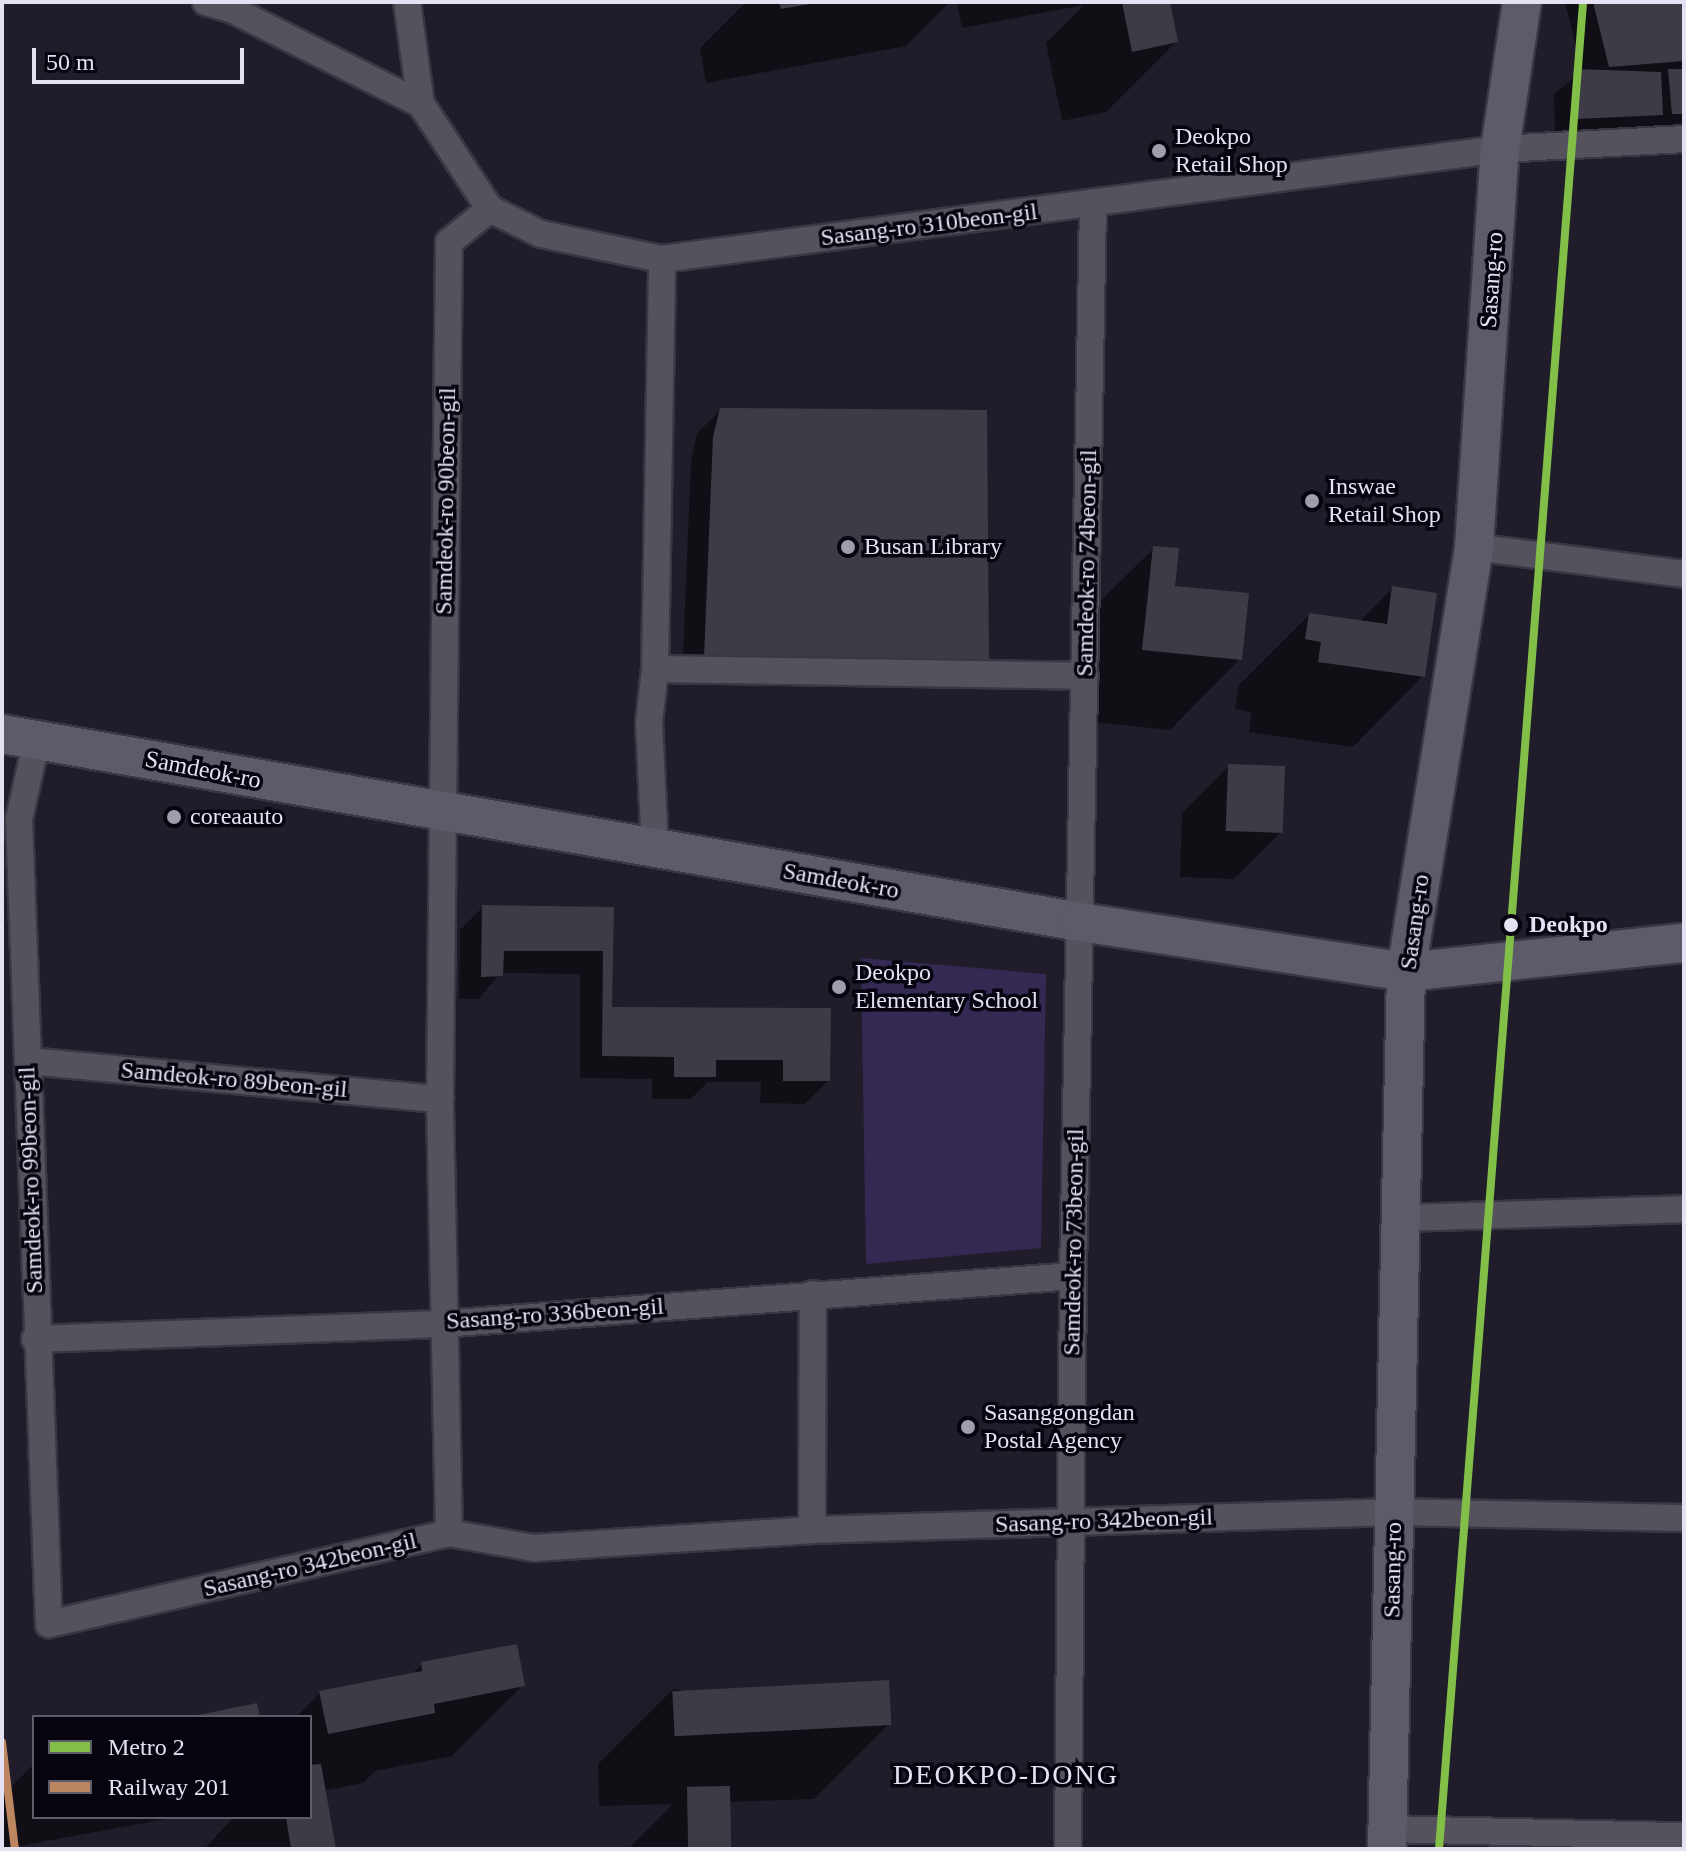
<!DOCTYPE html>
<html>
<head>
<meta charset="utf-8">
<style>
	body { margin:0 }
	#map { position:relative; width:1686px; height:1851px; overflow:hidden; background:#201c2a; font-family:Georgia,serif }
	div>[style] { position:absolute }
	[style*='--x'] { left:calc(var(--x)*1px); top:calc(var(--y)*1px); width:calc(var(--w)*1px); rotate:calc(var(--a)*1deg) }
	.green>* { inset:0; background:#342953 }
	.shadow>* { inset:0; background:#0007 }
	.building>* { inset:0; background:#3e3b47; transform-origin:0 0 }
	.roads { filter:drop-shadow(2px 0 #393743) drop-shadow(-2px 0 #393743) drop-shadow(0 2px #393743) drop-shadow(0 -2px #393743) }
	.minor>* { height:26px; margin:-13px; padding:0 13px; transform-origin:13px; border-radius:13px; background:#55525e }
	.secondary>* { height:38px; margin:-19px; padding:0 19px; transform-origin:19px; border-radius:19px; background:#5d5a69 }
	.rail-1>* { height:8px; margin:-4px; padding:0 4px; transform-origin:4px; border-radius:4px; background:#bb8660 }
	.metro-1>* { height:8px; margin:-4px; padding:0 4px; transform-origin:4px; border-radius:4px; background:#81bf48 }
	.dots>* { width:22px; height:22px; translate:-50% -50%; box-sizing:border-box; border:4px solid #06040e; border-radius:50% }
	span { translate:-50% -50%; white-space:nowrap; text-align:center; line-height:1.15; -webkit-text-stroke:7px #06040e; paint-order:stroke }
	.poi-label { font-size:24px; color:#e4e1f3 }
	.left { translate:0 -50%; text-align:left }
	.street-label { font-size:24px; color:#e4e1f3 }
	.stop-label { font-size:24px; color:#e4e1f3; font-weight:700 }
	.quarter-label { font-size:28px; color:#e4e1f3; letter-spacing:2px }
	.frame { position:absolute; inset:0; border:4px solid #e4e1f3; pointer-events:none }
	.legend { position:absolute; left:32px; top:1715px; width:280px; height:104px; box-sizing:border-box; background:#06040e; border:2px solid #5f5c6a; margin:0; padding:10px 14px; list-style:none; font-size:24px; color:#e4e1f3 }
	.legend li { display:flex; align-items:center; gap:16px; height:40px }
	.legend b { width:40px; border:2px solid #5f5c6a }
	.scale { position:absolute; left:32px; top:48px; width:212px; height:36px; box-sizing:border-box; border:4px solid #e4e1f3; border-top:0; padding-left:10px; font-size:24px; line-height:28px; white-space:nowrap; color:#e4e1f3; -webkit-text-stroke:6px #06040e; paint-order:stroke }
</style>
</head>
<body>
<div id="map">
	<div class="green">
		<div style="clip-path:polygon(861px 958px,1046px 974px,1041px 1248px,866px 1264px)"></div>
	</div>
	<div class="shadow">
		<div style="clip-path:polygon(746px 2px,950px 2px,906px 46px,706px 83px,700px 48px)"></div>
		<div style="clip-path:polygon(957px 2px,1168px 2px,1176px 42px,1106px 112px,1062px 121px,1046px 43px,1084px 5px,962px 28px)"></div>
		<div style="clip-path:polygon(1565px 2px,1684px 2px,1684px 136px,1650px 136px,1649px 127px,1638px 137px,1555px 142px,1554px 94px,1582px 71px)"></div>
		<div style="clip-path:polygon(721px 410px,987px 665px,964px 688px,682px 679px,691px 461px,697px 433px)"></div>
		<div style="clip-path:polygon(1154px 548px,1173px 587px,1240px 659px,1170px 730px,1073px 720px,1083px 618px)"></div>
		<div style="clip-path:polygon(1393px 588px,1423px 676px,1353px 747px,1249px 732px,1251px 712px,1235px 709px,1239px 685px,1309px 615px,1359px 622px)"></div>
		<div style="clip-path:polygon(1229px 766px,1281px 832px,1234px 879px,1180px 877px,1182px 813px)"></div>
		<div style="clip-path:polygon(483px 907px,612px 909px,610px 1009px,829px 1010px,828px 1081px,805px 1104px,760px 1103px,761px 1082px,708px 1082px,691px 1099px,652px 1099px,652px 1079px,580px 1078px,580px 974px,501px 973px,478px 999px,459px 999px,460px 930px)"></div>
		<div style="clip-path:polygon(422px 1664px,523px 1685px,452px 1756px,375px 1771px,363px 1783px,323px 1791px,334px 1849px,204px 1849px,234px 1817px,310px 1817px,310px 1717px,296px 1717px,320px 1693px,410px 1676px)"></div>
		<div style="clip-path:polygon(673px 1689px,889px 1724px,814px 1799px,729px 1802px,729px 1849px,628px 1849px,673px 1804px,599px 1806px,598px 1764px)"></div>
		<div style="clip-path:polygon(34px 1764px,34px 1817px,178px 1817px,2px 1849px,2px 1796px)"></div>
	</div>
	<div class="building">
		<div style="clip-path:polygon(779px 2px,810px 2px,810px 4px,781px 9px)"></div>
		<div style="clip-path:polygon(1122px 2px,1170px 2px,1178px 42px,1132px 52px)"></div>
		<div style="clip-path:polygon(1593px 2px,1684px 2px,1684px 61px,1609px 67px)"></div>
		<div style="clip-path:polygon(1576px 69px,1661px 72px,1663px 115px,1577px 119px)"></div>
		<div style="clip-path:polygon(1668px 69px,1684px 69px,1684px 114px,1672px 114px)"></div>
		<div style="clip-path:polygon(720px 408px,987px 410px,989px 666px,704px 657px,713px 437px)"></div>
		<div style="clip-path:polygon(1153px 546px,1179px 548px,1175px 586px,1249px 593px,1242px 660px,1142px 650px)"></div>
		<div style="clip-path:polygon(1392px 586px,1437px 593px,1425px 677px,1318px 662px,1321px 642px,1305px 639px,1309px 613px,1387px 624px)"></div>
		<div style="left:1228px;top:764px;width:57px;height:67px;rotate:2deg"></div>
		<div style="clip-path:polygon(482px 905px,614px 907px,612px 1007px,831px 1008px,830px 1081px,783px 1081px,783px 1060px,716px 1060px,716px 1077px,674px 1077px,674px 1057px,602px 1056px,603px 951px,504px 951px,503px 976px,481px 977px)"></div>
		<div style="clip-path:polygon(517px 1644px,525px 1686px,434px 1704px,435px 1713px,328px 1734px,319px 1691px,422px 1671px,421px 1662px)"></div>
		<div style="left:889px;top:1680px;width:45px;height:217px;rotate:87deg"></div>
		<div style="clip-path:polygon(257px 1703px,260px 1717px,193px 1717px,193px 1716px)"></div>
		<div style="clip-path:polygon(321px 1764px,336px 1849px,291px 1849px,286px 1817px,310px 1817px,310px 1765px)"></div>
		<div style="left:730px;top:1786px;width:63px;height:43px;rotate:89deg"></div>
	</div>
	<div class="roads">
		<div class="minor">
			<div style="--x:206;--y:2;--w:26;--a:16"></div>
			<div style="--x:231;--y:9;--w:212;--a:26.6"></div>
			<div style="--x:407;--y:2;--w:103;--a:82.2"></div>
			<div style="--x:421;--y:104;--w:126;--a:56.7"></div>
			<div style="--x:490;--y:209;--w:57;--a:26.1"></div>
			<div style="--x:541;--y:234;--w:124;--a:11.7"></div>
			<div style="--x:662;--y:259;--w:845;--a:-7.48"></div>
			<div style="--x:1500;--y:149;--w:184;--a:-3.1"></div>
			<div style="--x:1474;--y:547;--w:212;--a:7.3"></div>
			<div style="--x:655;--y:669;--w:430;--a:0.9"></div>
			<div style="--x:37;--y:739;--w:82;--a:102.7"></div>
			<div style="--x:19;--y:819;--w:806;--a:87.87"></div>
			<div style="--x:49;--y:1624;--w:410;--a:-12.8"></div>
			<div style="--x:449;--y:1533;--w:86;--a:10"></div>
			<div style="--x:534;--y:1548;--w:279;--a:-3.7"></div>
			<div style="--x:812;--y:1530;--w:583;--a:-1.77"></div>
			<div style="--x:1395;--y:1512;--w:289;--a:1.2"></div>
			<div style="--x:655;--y:849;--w:126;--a:-92.7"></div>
			<div style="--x:649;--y:723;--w:54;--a:-83.7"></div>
			<div style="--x:655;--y:669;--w:410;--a:-89"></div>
			<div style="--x:28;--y:1061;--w:414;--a:5.3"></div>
			<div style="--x:1401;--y:1218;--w:283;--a:-1.8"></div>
			<div style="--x:35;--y:1339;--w:407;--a:-2.1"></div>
			<div style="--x:442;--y:1324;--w:633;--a:-4.35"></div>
			<div style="--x:812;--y:1530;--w:236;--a:-89.8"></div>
			<div style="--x:449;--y:1533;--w:434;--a:-91.2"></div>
			<div style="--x:440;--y:1099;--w:857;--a:-89.4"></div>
			<div style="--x:449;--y:242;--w:53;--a:-38.8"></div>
			<div style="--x:1388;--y:1829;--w:296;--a:1.4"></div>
			<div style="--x:1068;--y:1849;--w:573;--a:-89.5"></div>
			<div style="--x:1073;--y:1276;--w:1072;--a:-88.93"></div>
		</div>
		<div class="secondary">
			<div style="--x:2;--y:734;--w:1094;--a:9.89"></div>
			<div style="--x:1080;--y:922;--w:330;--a:8.7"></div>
			<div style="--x:1406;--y:972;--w:280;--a:-6"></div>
			<div style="--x:1387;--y:1849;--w:877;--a:-88.76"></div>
			<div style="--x:1406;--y:972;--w:430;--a:-80.9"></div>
			<div style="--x:1474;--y:547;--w:399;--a:-86.3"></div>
			<div style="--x:1500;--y:149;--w:149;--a:-81.5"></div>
		</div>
	</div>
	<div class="rail-1">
		<div style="--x:2;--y:1742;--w:108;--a:83.1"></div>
	</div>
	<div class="metro-1">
		<div style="--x:1439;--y:1849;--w:1853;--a:-85.54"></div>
	</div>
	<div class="dots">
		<div style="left:1159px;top:151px;background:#9f9cad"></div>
		<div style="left:1312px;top:501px;background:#9f9cad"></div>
		<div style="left:848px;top:547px;background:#9f9cad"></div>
		<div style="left:174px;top:817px;background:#9f9cad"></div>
		<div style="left:1511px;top:925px;background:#e4e1f3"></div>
		<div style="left:839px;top:987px;background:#9f9cad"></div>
		<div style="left:968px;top:1427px;background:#9f9cad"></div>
	</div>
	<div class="poi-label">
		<span class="left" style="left:1175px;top:151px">Deokpo<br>Retail Shop</span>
		<span class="left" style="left:1328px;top:501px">Inswae<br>Retail Shop</span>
		<span class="left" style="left:864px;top:547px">Busan Library</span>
		<span class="left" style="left:190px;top:817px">coreaauto</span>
		<span class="left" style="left:855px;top:987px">Deokpo<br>Elementary School</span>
		<span class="left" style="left:984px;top:1427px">Sasanggongdan<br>Postal Agency</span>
	</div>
	<div class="street-label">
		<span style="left:929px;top:225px;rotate:-7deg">Sasang-ro 310beon-gil</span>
		<span style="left:1492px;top:280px;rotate:-86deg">Sasang-ro</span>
		<span style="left:446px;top:501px;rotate:-89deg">Samdeok-ro 90beon-gil</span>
		<span style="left:1087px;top:563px;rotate:-89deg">Samdeok-ro 74beon-gil</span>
		<span style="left:203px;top:770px;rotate:11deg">Samdeok-ro</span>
		<span style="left:841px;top:881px;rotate:10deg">Samdeok-ro</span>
		<span style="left:1415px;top:922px;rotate:-82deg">Sasang-ro</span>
		<span style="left:234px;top:1080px;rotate:5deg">Samdeok-ro 89beon-gil</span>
		<span style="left:31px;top:1180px;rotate:-92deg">Samdeok-ro 99beon-gil</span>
		<span style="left:1074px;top:1242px;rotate:-89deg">Samdeok-ro 73beon-gil</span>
		<span style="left:555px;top:1314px;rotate:-4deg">Sasang-ro 336beon-gil</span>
		<span style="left:1104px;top:1521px;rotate:-2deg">Sasang-ro 342beon-gil</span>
		<span style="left:310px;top:1565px;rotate:-13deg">Sasang-ro 342beon-gil</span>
		<span style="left:1393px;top:1570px;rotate:-89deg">Sasang-ro</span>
	</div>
	<div class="stop-label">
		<span class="left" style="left:1529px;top:925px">Deokpo</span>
	</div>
	<div class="quarter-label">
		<span style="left:1006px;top:1775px">DEOKPO-DONG</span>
	</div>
	<div class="frame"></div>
	<ul class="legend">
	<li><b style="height:10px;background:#81bf48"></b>Metro 2</li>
	<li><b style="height:10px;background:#bb8660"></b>Railway 201</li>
	</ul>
	<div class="scale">50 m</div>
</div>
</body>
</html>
